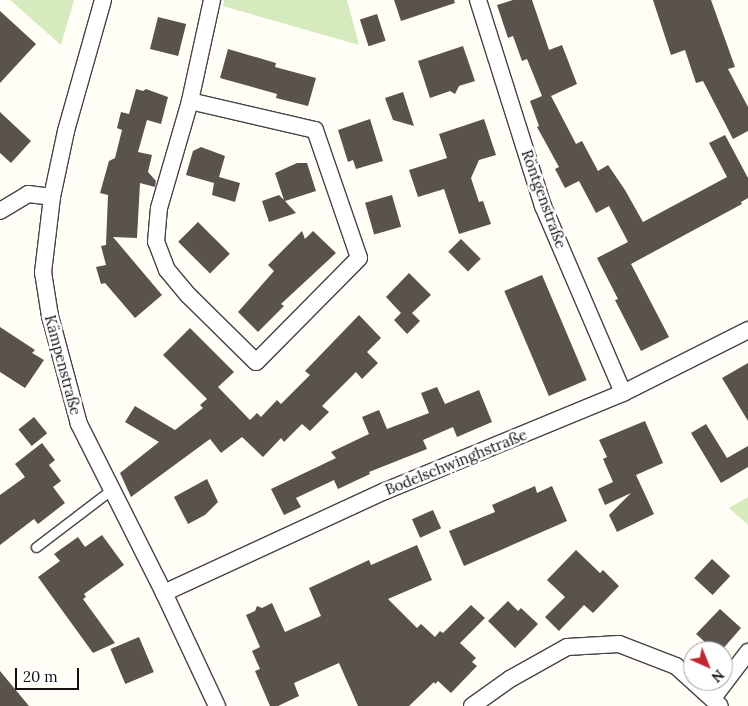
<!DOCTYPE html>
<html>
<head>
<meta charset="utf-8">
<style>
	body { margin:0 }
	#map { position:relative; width:748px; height:706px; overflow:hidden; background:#fffdf5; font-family:Lora,serif }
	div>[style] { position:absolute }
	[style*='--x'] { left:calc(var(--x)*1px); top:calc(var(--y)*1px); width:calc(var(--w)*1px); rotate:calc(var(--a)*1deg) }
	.green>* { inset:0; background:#d5ebbd }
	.building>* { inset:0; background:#5a524d; transform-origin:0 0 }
	.roads { filter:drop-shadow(1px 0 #444) drop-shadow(-1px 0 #444) drop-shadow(0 1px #444) drop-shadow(0 -1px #444) }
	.service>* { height:9px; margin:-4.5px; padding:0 4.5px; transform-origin:4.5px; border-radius:4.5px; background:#fff }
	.minor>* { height:16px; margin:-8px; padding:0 8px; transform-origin:8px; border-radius:8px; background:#fff }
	span { translate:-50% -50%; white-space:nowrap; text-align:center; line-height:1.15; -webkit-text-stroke:5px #fff; paint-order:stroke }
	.street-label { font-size:15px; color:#111 }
	.north { position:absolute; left:683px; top:641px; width:50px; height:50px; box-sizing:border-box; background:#fff; border:1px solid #a0a0a0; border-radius:50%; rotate:136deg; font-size:14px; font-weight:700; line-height:20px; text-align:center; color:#111 }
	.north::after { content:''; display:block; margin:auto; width:18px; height:22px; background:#c4262e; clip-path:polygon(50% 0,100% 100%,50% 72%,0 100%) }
	.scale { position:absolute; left:15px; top:668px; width:64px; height:22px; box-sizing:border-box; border:2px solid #111; border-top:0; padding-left:6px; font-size:15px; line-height:18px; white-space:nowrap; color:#111; -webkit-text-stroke:4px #fff; paint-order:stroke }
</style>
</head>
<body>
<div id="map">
	<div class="green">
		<div style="clip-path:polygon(10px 0,74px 0,61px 45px)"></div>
		<div style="clip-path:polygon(224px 0,347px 0,359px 45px,223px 6px)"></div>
		<div style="clip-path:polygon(748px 497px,748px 525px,729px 508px)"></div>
	</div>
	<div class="building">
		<div style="clip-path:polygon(394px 0,454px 0,455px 3px,401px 21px)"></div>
		<div style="clip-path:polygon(513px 0,532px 0,549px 50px,562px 45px,577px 84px,551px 96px,576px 144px,582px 141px,598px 171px,608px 165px,625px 190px,643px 222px,727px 177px,709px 143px,725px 135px,748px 178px,748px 198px,741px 202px,742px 204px,631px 264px,669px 337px,641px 351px,615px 300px,618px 299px,597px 258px,628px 242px,609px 206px,596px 213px,579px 181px,565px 188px,555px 169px,559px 167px,537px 127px,539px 126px,530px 101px,542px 96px,527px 59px,522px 61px,513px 36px,508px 38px,497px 5px)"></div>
		<div style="clip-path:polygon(653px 0,711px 0,735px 67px,728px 69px,748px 107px,748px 131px,733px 139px,703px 81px,696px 83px,685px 50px,671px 55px)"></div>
		<div style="clip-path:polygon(0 11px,36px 44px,0 83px)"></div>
		<div style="left:377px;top:14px;width:28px;height:18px;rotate:72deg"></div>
		<div style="left:158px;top:17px;width:29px;height:33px;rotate:14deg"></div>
		<div style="clip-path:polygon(463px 46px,475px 81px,459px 86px,455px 94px,450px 91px,430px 98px,418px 61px)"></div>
		<div style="clip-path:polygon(228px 49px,276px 63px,275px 67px,316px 78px,308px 106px,276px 98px,277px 94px,220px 78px)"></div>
		<div style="clip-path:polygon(136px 89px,143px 91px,146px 89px,168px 97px,161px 124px,147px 120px,138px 152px,152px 155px,148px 172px,156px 181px,155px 187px,140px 183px,137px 238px,113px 237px,162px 295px,135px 318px,105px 283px,101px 284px,96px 267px,106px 265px,101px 246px,106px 245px,108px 195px,100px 193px,109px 161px,115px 158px,122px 130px,117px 128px,121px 112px,129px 114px)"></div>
		<div style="clip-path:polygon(403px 92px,414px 126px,393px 120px,385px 98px)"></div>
		<div style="clip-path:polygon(0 112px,31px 141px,11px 163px,0 153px)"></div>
		<div style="clip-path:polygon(370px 119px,383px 161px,356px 169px,353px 160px,348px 162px,338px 130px)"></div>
		<div style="clip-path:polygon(484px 119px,496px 155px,479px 160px,471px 178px,479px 202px,483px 201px,491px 224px,459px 234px,444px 189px,418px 197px,409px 170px,447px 158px,439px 134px)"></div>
		<div style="clip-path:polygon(201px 147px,225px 156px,219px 177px,240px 183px,235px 202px,212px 195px,214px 183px,186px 175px,193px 151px)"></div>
		<div style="clip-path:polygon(297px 163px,307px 163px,316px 191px,285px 201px,296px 213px,269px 222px,262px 201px,279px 195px,284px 200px,275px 173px)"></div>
		<div style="left:392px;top:195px;width:33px;height:28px;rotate:74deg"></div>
		<div style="left:198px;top:222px;width:45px;height:28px;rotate:45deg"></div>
		<div style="clip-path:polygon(302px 231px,305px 239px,313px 231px,336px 253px,281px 304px,284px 306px,258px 332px,238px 312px,274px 271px,268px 265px)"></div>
		<div style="left:461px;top:239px;width:28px;height:18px;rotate:45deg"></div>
		<div style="clip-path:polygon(409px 273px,431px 295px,412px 313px,420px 321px,407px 334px,394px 320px,401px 313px,386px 297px)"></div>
		<div style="left:542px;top:275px;width:114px;height:41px;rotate:67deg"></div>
		<div style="clip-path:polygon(359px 315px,381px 338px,367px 352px,378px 363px,362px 379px,356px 372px,322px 406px,329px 412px,310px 431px,302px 424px,284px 442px,281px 438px,263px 457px,242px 437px,221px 453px,210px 439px,131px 497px,120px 473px,159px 442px,125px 422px,135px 406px,175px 430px,203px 408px,200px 405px,207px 399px,163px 355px,190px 328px,234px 372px,218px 387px,250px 420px,257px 413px,261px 417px,277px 400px,281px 404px,310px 375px,305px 371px)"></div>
		<div style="clip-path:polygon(0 327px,35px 350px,32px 353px,44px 360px,25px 388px,0 372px)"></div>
		<div style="clip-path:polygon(748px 363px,748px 421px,722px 378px)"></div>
		<div style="clip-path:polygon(437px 387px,445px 404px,479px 390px,492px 422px,457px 437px,453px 427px,423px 440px,427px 449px,369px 472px,370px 474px,338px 489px,334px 480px,296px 498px,301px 507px,284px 515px,271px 489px,336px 458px,331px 452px,369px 434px,362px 417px,379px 410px,387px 429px,429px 413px,421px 393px)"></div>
		<div style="left:34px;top:417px;width:21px;height:20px;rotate:51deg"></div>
		<div style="clip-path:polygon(645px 421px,663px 463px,636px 475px,654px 514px,617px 532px,609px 515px,631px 493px,605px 505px,598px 489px,613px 482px,603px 459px,607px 457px,599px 440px)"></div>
		<div style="clip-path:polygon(706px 424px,727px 458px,748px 446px,748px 467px,721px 483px,691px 433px)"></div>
		<div style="clip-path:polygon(42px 443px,55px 460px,49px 465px,61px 481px,53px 487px,65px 503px,38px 524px,34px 519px,0 545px,0 495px,25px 477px,15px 464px)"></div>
		<div style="clip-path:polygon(207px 479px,218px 502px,205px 515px,188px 524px,174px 497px)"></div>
		<div style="clip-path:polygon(535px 486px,537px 493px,552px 486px,567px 521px,464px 566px,449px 531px,495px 512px,492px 505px)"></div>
		<div style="left:433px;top:510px;width:20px;height:23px;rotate:66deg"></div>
		<div style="clip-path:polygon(102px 535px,124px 565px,84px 594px,86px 597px,83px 599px,115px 643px,93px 653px,38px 577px,60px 561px,54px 554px,78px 537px,85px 547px)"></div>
		<div style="clip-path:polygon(417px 545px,432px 580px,388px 599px,417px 628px,421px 624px,435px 637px,440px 631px,443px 633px,471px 605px,485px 618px,460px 643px,476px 658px,472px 662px,477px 666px,451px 693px,438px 681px,435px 684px,434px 682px,409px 706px,358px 706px,339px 663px,294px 683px,299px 696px,278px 706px,270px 706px,255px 671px,260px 669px,252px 651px,260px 647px,246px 615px,255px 611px,257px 606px,262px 608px,272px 603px,285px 632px,321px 616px,309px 588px,369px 560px,371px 565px)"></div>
		<div style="clip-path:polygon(576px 550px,600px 573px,603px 570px,619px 586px,593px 613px,584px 605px,559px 631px,545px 617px,565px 597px,547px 580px)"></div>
		<div style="left:712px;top:559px;width:25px;height:26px;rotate:43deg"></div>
		<div style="clip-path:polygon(508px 601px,518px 611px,521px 608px,538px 624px,515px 648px,488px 621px)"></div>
		<div style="clip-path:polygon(720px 609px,741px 628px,721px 651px,715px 651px,696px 634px)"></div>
		<div style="left:139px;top:637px;width:38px;height:31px;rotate:67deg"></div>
		<div style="clip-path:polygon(0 671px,29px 706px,0 706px)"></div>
	</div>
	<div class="roads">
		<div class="service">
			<div style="--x:36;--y:547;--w:96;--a:-37.3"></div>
		</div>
		<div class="minor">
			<div style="--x:103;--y:0;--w:136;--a:105.8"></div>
			<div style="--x:66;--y:131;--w:67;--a:102"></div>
			<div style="--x:52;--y:197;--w:76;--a:96.8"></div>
			<div style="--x:43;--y:272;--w:45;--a:81"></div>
			<div style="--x:50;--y:316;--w:112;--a:75"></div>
			<div style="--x:79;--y:424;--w:189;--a:63.3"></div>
			<div style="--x:164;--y:593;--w:125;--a:64.9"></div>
			<div style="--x:478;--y:0;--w:216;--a:72.5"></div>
			<div style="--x:543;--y:206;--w:203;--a:66.8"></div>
			<div style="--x:190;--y:101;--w:128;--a:13.1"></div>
			<div style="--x:315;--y:130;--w:135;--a:71"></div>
			<div style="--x:359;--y:258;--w:146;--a:134.7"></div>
			<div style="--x:256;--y:362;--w:95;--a:-135.4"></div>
			<div style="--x:188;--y:295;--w:33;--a:-130"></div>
			<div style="--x:167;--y:270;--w:30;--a:-111"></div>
			<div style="--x:156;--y:242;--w:34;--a:-85"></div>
			<div style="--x:159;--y:208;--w:111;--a:-73.8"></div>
			<div style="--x:190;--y:101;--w:103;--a:-77.7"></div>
			<div style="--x:0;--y:211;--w:33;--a:-31"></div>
			<div style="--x:28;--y:194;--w:24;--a:7"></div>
			<div style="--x:164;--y:593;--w:243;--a:-24.8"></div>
			<div style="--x:385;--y:491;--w:257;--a:-22.4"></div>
			<div style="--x:623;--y:393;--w:140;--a:-26.7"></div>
			<div style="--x:713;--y:698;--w:58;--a:-52.7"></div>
			<div style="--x:472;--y:706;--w:47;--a:-35.4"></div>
			<div style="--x:510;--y:679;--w:65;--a:-29.3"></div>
			<div style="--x:567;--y:647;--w:52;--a:-3.3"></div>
			<div style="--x:619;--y:644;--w:61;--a:21.1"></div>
			<div style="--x:676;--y:666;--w:59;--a:42.3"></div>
		</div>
	</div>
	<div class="street-label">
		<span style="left:544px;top:199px;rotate:70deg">Röntgenstraße</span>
		<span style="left:63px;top:365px;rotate:75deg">Kämpenstraße</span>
		<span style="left:456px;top:462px;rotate:-22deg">Bodelschwinghstraße</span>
	</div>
	<div class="north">N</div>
	<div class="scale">20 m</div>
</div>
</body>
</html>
